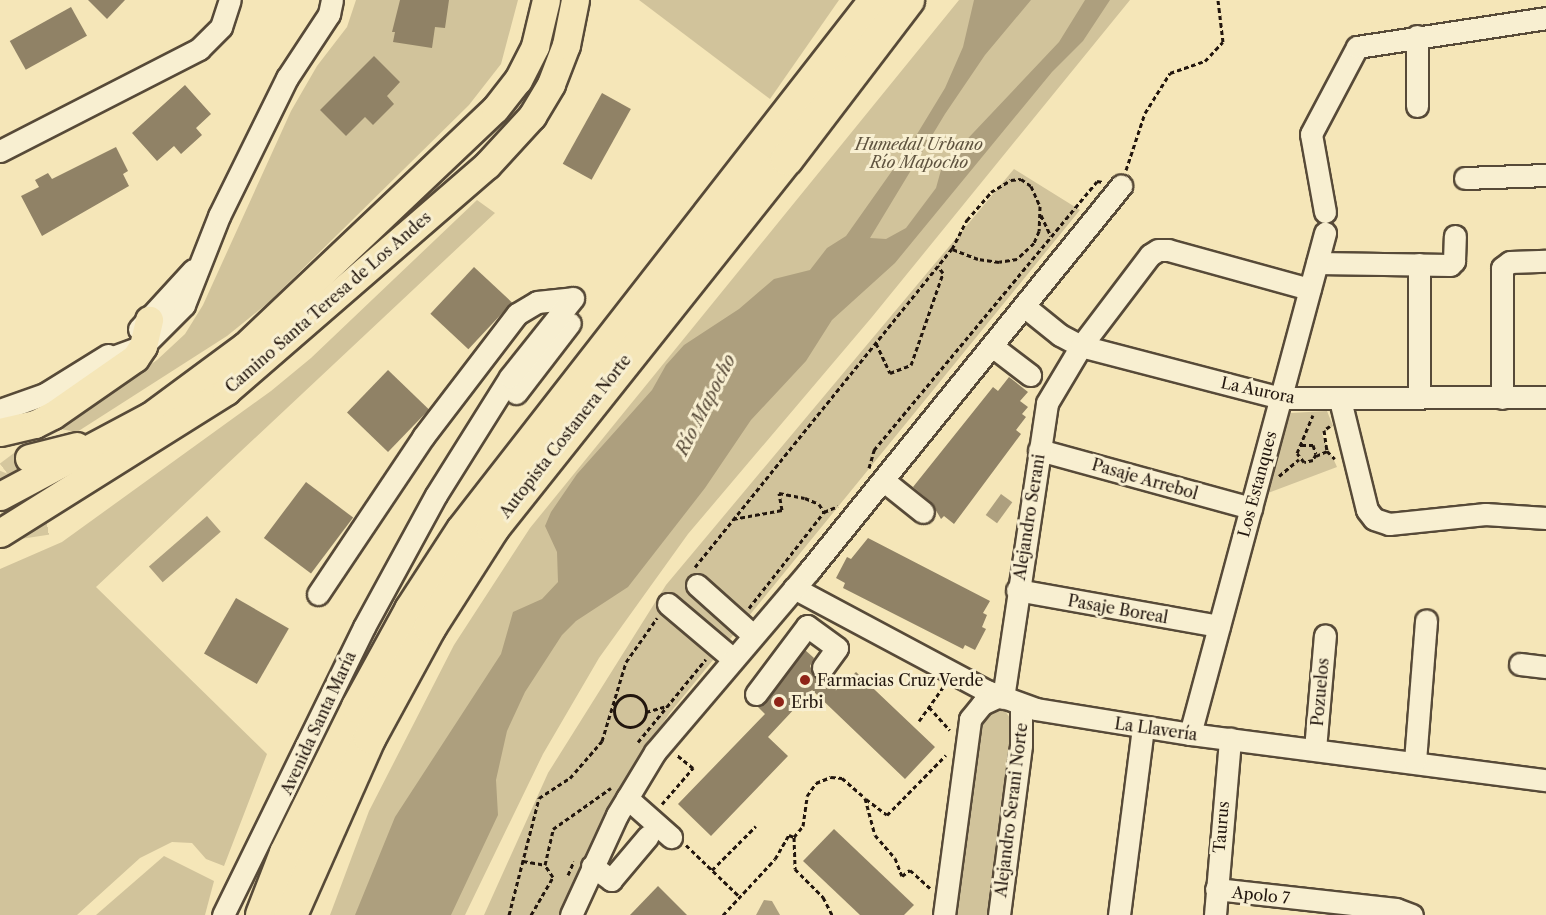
<!DOCTYPE html>
<html>
<head>
<meta charset="utf-8">
<style>
	body { margin:0 }
	#map { position:relative; width:1546px; height:915px; overflow:hidden; background:#f5e6b8; font-family:"Libre Caslon Text",serif }
	div>[style] { position:absolute }
	[style*='--x'] { left:calc(var(--x)*1px); top:calc(var(--y)*1px); width:calc(var(--w)*1px); rotate:calc(var(--a)*1deg) }
	.green>* { inset:0; background:#d1c39b }
	.water>* { inset:0; background:#ad9f7e; transform-origin:0 0 }
	.building>* { inset:0; background:#908266; transform-origin:0 0 }
	.major-tunnel>* { height:27px; margin-top:-13.5px; transform-origin:0; background:repeating-linear-gradient(90deg,#d5c79e 0 27px,transparent 0 41px) }
	.path>* { height:3px; margin-top:-1.5px; transform-origin:0; background:repeating-linear-gradient(90deg,#22160e 0 4.5px,transparent 0 7.5px) }
	.path>.ring { margin:-1.5px; padding:0; box-sizing:content-box; background:none; border:3px solid #22160e; border-radius:50% }
	.roads { filter:drop-shadow(2px 0 #574a38) drop-shadow(-2px 0 #574a38) drop-shadow(0 2px #574a38) drop-shadow(0 -2px #574a38) }
	.minor>* { height:21px; margin:-10.5px; padding:0 10.5px; transform-origin:10.5px; border-radius:10.5px; background:#f8efd1 }
	.major>* { height:27px; margin:-13.5px; padding:0 13.5px; transform-origin:13.5px; border-radius:13.5px; background:#f5e6b8 }
	.highway>* { height:32px; margin:-16px; padding:0 16px; transform-origin:16px; border-radius:16px; background:#f5e6b8 }
	.dots>* { width:16px; height:16px; translate:-50% -50%; box-sizing:border-box; border:3px solid #f8efd1; border-radius:50% }
	span { translate:-50% -50%; white-space:nowrap; text-align:center; line-height:1.15; -webkit-text-stroke:6px #f8efd1; paint-order:stroke }
	.park-label { font-size:16px; color:#5f533f; font-style:italic }
	.street-label { font-size:16px; color:#22160e }
	.poi-label { font-size:16px; color:#22160e }
	.left { translate:0 -50%; text-align:left }
	.water-label { font-size:18px; color:#5a4d3b; font-style:italic }
</style>
</head>
<body>
<div id="map">
	<div class="green">
		<div style="clip-path:polygon(356px 0,518px 0,501px 64px,469px 105px,269px 302px,227px 336px,77px 432px,60px 429px,157px 360px,185px 334px,203px 305px,291px 111px,317px 66px,347px 27px)"></div>
		<div style="clip-path:polygon(639px 0,839px 0,770px 99px)"></div>
		<div style="clip-path:polygon(959px 0,1130px 0,872px 317px,688px 534px,599px 658px,543px 754px,465px 915px,330px 915px,369px 811px,454px 645px,530px 528px)"></div>
		<div style="clip-path:polygon(1014px 169px,1080px 210px,669px 714px,632px 770px,559px 915px,484px 915px,548px 773px,666px 585px)"></div>
		<div style="clip-path:polygon(477px 200px,495px 213px,96px 587px,267px 754px,224px 866px,206px 859px,192px 843px,172px 842px,140px 858px,77px 915px,0 915px,0 569px,62px 542px,271px 391px,311px 358px)"></div>
		<div style="clip-path:polygon(1327px 411px,1333px 426px,1322px 434px,1337px 467px,1268px 493px,1290px 413px)"></div>
		<div style="clip-path:polygon(1001px 705px,1012px 721px,1013px 772px,995px 915px,950px 915px,978px 712px)"></div>
		<div style="clip-path:polygon(164px 856px,214px 881px,205px 915px,96px 915px)"></div>
	</div>
	<div class="water">
		<div style="clip-path:polygon(974px 0,1031px 0,985px 55px,945px 114px,870px 238px,886px 239px,906px 228px,936px 188px,941px 170px,956px 151px,1059px 42px,1085px 0,1110px 0,1083px 41px,1052px 72px,895px 263px,832px 320px,806px 361px,751px 420px,705px 488px,628px 587px,576px 621px,562px 635px,525px 692px,507px 731px,496px 780px,498px 815px,451px 915px,355px 915px,395px 817px,501px 654px,513px 612px,542px 599px,558px 582px,557px 552px,545px 526px,551px 512px,577px 474px,652px 390px,666px 365px,684px 345px,739px 309px,774px 279px,810px 270px,827px 248px,846px 236px,911px 144px,945px 88px,963px 47px)"></div>
		<div style="left:1001px;top:494px;width:14px;height:26px;rotate:36deg"></div>
		<div style="left:207px;top:516px;width:21px;height:77px;rotate:49deg"></div>
		<div style="clip-path:polygon(764px 900px,772px 901px,780px 915px,756px 915px)"></div>
	</div>
	<div class="building">
		<div style="clip-path:polygon(88px 0,125px 0,107px 19px)"></div>
		<div style="clip-path:polygon(400px 0,449px 0,445px 28px,435px 27px,432px 48px,393px 42px,395px 32px,392px 32px)"></div>
		<div style="left:71px;top:7px;width:33px;height:70px;rotate:61deg"></div>
		<div style="clip-path:polygon(374px 56px,400px 82px,387px 96px,394px 104px,373px 125px,365px 117px,346px 136px,320px 110px)"></div>
		<div style="clip-path:polygon(185px 85px,211px 114px,196px 128px,202px 135px,181px 154px,174px 146px,157px 161px,132px 133px)"></div>
		<div style="left:602px;top:93px;width:33px;height:81px;rotate:29deg"></div>
		<div style="clip-path:polygon(116px 147px,128px 171px,123px 174px,129px 186px,42px 236px,21px 196px,39px 187px,35px 180px,48px 173px,52px 179px)"></div>
		<div style="left:474px;top:267px;width:52px;height:64px;rotate:43deg"></div>
		<div style="left:388px;top:370px;width:57px;height:59px;rotate:44deg"></div>
		<div style="clip-path:polygon(1009px 377px,1028px 392px,1020px 401px,1028px 407px,1022px 414px,1026px 417px,1016px 430px,1021px 434px,954px 524px,944px 516px,941px 519px,931px 502px,913px 487px,993px 387px,998px 391px)"></div>
		<div style="left:306px;top:482px;width:59px;height:70px;rotate:37deg"></div>
		<div style="clip-path:polygon(868px 538px,990px 601px,983px 613px,987px 615px,982px 627px,986px 629px,975px 650px,965px 645px,963px 649px,843px 588px,845px 583px,836px 578px,847px 557px,851px 559px)"></div>
		<div style="left:236px;top:598px;width:61px;height:64px;rotate:30deg"></div>
		<div style="clip-path:polygon(805px 650px,814px 658px,810px 666px,815px 677px,822px 680px,832px 676px,842px 686px,856px 672px,935px 747px,905px 779px,812px 690px,768px 737px,788px 756px,711px 836px,678px 804px,765px 714px,757px 706px,766px 702px)"></div>
		<div style="clip-path:polygon(834px 829px,914px 905px,904px 915px,860px 915px,803px 861px)"></div>
		<div style="clip-path:polygon(658px 886px,687px 915px,630px 915px)"></div>
	</div>
	<div class="major-tunnel">
		<div style="--x:0;--y:494;--w:22;--a:-68"></div>
		<div style="--x:8;--y:474;--w:26;--a:-37"></div>
		<div style="--x:0;--y:514;--w:23;--a:29"></div>
		<div style="--x:20;--y:525;--w:30;--a:-9"></div>
	</div>
	<div class="path">
		<div style="--x:1126;--y:170;--w:60;--a:-71.6"></div>
		<div style="--x:1145;--y:113;--w:47;--a:-58"></div>
		<div style="--x:1170;--y:73;--w:37;--a:-19"></div>
		<div style="--x:1205;--y:61;--w:26;--a:-47"></div>
		<div style="--x:1223;--y:42;--w:42;--a:-96.8"></div>
		<div style="--x:1041;--y:215;--w:23;--a:65"></div>
		<div style="--x:876;--y:343;--w:33;--a:65"></div>
		<div style="--x:890;--y:373;--w:22;--a:-21"></div>
		<div style="--x:911;--y:365;--w:97;--a:-70.8"></div>
		<div style="--x:943;--y:273;--w:9;--a:-126"></div>
		<div style="--x:1330;--y:426;--w:7;--a:146"></div>
		<div style="--x:1324;--y:430;--w:21;--a:82"></div>
		<div style="--x:1327;--y:451;--w:11;--a:45"></div>
		<div style="--x:1301;--y:445;--w:12;--a:0"></div>
		<div style="--x:1313;--y:445;--w:9;--a:72"></div>
		<div style="--x:1316;--y:454;--w:7;--a:117"></div>
		<div style="--x:1313;--y:460;--w:9;--a:167"></div>
		<div style="--x:1304;--y:462;--w:11;--a:-128"></div>
		<div style="--x:1297;--y:453;--w:41;--a:-67.2"></div>
		<div style="--x:1316;--y:456;--w:12;--a:-24"></div>
		<div style="--x:869;--y:468;--w:19;--a:-74"></div>
		<div style="--x:874;--y:450;--w:349;--a:-50.3"></div>
		<div style="--x:1097;--y:181;--w:6;--a:9"></div>
		<div style="--x:1279;--y:476;--w:26;--a:-40"></div>
		<div style="--x:733;--y:519;--w:50;--a:-10.4"></div>
		<div style="--x:782;--y:510;--w:17;--a:-100"></div>
		<div style="--x:779;--y:493;--w:26;--a:11"></div>
		<div style="--x:805;--y:498;--w:15;--a:23"></div>
		<div style="--x:819;--y:504;--w:9;--a:58"></div>
		<div style="--x:695;--y:567;--w:409;--a:-51.1"></div>
		<div style="--x:952;--y:249;--w:33;--a:-63"></div>
		<div style="--x:967;--y:220;--w:37;--a:-49"></div>
		<div style="--x:991;--y:192;--w:23;--a:-31"></div>
		<div style="--x:1011;--y:180;--w:10;--a:-6"></div>
		<div style="--x:1021;--y:179;--w:12;--a:35"></div>
		<div style="--x:1031;--y:186;--w:22;--a:66"></div>
		<div style="--x:1040;--y:206;--w:25;--a:92"></div>
		<div style="--x:1039;--y:231;--w:13;--a:113"></div>
		<div style="--x:1034;--y:243;--w:23;--a:137"></div>
		<div style="--x:1017;--y:259;--w:18;--a:171"></div>
		<div style="--x:999;--y:262;--w:21;--a:-172"></div>
		<div style="--x:978;--y:259;--w:28;--a:-159"></div>
		<div style="--x:749;--y:608;--w:122;--a:-52"></div>
		<div style="--x:824;--y:512;--w:15;--a:-23"></div>
		<div class="ring" style="left:614px;top:695px;width:29px;height:29px"></div>
		<div style="--x:929;--y:707;--w:31;--a:48"></div>
		<div style="--x:646;--y:712;--w:19;--a:-16"></div>
		<div style="--x:919;--y:721;--w:43;--a:-54.5"></div>
		<div style="--x:638;--y:742;--w:107;--a:-50.7"></div>
		<div style="--x:866;--y:799;--w:26;--a:37"></div>
		<div style="--x:887;--y:815;--w:84;--a:-45.5"></div>
		<div style="--x:662;--y:804;--w:48;--a:-49.3"></div>
		<div style="--x:693;--y:768;--w:21;--a:-141"></div>
		<div style="--x:794;--y:837;--w:14;--a:-51"></div>
		<div style="--x:803;--y:826;--w:30;--a:-82"></div>
		<div style="--x:807;--y:796;--w:16;--a:-55"></div>
		<div style="--x:816;--y:783;--w:16;--a:-22"></div>
		<div style="--x:831;--y:777;--w:11;--a:5"></div>
		<div style="--x:842;--y:778;--w:30;--a:41"></div>
		<div style="--x:865;--y:798;--w:38;--a:75"></div>
		<div style="--x:875;--y:835;--w:30;--a:49"></div>
		<div style="--x:895;--y:858;--w:19;--a:69"></div>
		<div style="--x:902;--y:876;--w:10;--a:-37"></div>
		<div style="--x:910;--y:870;--w:27;--a:42"></div>
		<div style="--x:686;--y:845;--w:74;--a:43.9"></div>
		<div style="--x:523;--y:861;--w:22;--a:10"></div>
		<div style="--x:712;--y:870;--w:62;--a:-45"></div>
		<div style="--x:568;--y:875;--w:15;--a:-67"></div>
		<div style="--x:509;--y:915;--w:121;--a:-75.6"></div>
		<div style="--x:539;--y:798;--w:37;--a:-33"></div>
		<div style="--x:570;--y:778;--w:49;--a:-49.1"></div>
		<div style="--x:602;--y:741;--w:83;--a:-73.1"></div>
		<div style="--x:626;--y:662;--w:54;--a:-54.8"></div>
		<div style="--x:531;--y:915;--w:44;--a:-59.9"></div>
		<div style="--x:553;--y:877;--w:14;--a:-124"></div>
		<div style="--x:545;--y:865;--w:37;--a:-77"></div>
		<div style="--x:553;--y:829;--w:71;--a:-35.3"></div>
		<div style="--x:723;--y:915;--w:76;--a:-47.1"></div>
		<div style="--x:775;--y:859;--w:28;--a:-60"></div>
		<div style="--x:789;--y:835;--w:5;--a:22"></div>
		<div style="--x:794;--y:837;--w:32;--a:88"></div>
		<div style="--x:795;--y:869;--w:40;--a:45"></div>
		<div style="--x:823;--y:897;--w:20;--a:63"></div>
	</div>
	<div class="roads">
		<div class="minor">
			<div style="--x:1417;--y:36;--w:70;--a:90"></div>
			<div style="--x:0;--y:151;--w:224;--a:-27.1"></div>
			<div style="--x:199;--y:49;--w:31;--a:-45"></div>
			<div style="--x:221;--y:27;--w:28;--a:-72"></div>
			<div style="--x:1465;--y:178;--w:81;--a:-2.1"></div>
			<div style="--x:1325;--y:212;--w:79;--a:-100.2"></div>
			<div style="--x:1311;--y:134;--w:98;--a:-62.1"></div>
			<div style="--x:1357;--y:47;--w:191;--a:-8.7"></div>
			<div style="--x:1317;--y:263;--w:133;--a:0.9"></div>
			<div style="--x:1450;--y:265;--w:6;--a:-45"></div>
			<div style="--x:1454;--y:261;--w:25;--a:-88"></div>
			<div style="--x:1419;--y:264;--w:134;--a:90"></div>
			<div style="--x:1024;--y:306;--w:46;--a:38.9"></div>
			<div style="--x:1060;--y:335;--w:24;--a:28"></div>
			<div style="--x:1081;--y:346;--w:207;--a:14.6"></div>
			<div style="--x:1281;--y:398;--w:265;--a:-0.2"></div>
			<div style="--x:139;--y:329;--w:80;--a:-47.5"></div>
			<div style="--x:992;--y:346;--w:48;--a:37.3"></div>
			<div style="--x:99;--y:362;--w:47;--a:-20"></div>
			<div style="--x:143;--y:346;--w:58;--a:-45"></div>
			<div style="--x:184;--y:305;--w:96;--a:-68.5"></div>
			<div style="--x:219;--y:216;--w:154;--a:-63.8"></div>
			<div style="--x:287;--y:78;--w:77;--a:-56.7"></div>
			<div style="--x:329;--y:14;--w:14;--a:-78"></div>
			<div style="--x:516;--y:393;--w:88;--a:-52.4"></div>
			<div style="--x:1502;--y:398;--w:130;--a:-90"></div>
			<div style="--x:1502;--y:268;--w:10;--a:-37"></div>
			<div style="--x:1510;--y:262;--w:36;--a:-2"></div>
			<div style="--x:1340;--y:400;--w:113;--a:76.2"></div>
			<div style="--x:1367;--y:510;--w:11;--a:52"></div>
			<div style="--x:1374;--y:519;--w:16;--a:18"></div>
			<div style="--x:1389;--y:524;--w:97;--a:-5.9"></div>
			<div style="--x:1485;--y:514;--w:61;--a:3.8"></div>
			<div style="--x:0;--y:410;--w:48;--a:-19.6"></div>
			<div style="--x:45;--y:394;--w:74;--a:-31.8"></div>
			<div style="--x:1039;--y:450;--w:220;--a:15.3"></div>
			<div style="--x:883;--y:480;--w:51;--a:38.7"></div>
			<div style="--x:697;--y:585;--w:75;--a:41.8"></div>
			<div style="--x:794;--y:588;--w:219;--a:28.1"></div>
			<div style="--x:987;--y:691;--w:52;--a:20.2"></div>
			<div style="--x:1036;--y:709;--w:156;--a:9.2"></div>
			<div style="--x:1190;--y:734;--w:359;--a:7.4"></div>
			<div style="--x:1017;--y:590;--w:205;--a:10.1"></div>
			<div style="--x:318;--y:594;--w:189;--a:-56.2"></div>
			<div style="--x:423;--y:437;--w:155;--a:-52.6"></div>
			<div style="--x:517;--y:314;--w:23;--a:-31"></div>
			<div style="--x:537;--y:302;--w:36;--a:-6"></div>
			<div style="--x:668;--y:604;--w:84;--a:40.2"></div>
			<div style="--x:1520;--y:664;--w:26;--a:7"></div>
			<div style="--x:756;--y:694;--w:85;--a:-53.1"></div>
			<div style="--x:807;--y:626;--w:37;--a:36"></div>
			<div style="--x:837;--y:648;--w:24;--a:126"></div>
			<div style="--x:1003;--y:698;--w:298;--a:-81.5"></div>
			<div style="--x:1047;--y:403;--w:66;--a:-59.2"></div>
			<div style="--x:1081;--y:346;--w:114;--a:-52.8"></div>
			<div style="--x:1150;--y:255;--w:9;--a:-32"></div>
			<div style="--x:1158;--y:250;--w:10;--a:0"></div>
			<div style="--x:1168;--y:250;--w:147;--a:15.4"></div>
			<div style="--x:1190;--y:734;--w:519;--a:-74.92"></div>
			<div style="--x:1315;--y:749;--w:114;--a:-85"></div>
			<div style="--x:1415;--y:761;--w:141;--a:-85.5"></div>
			<div style="--x:627;--y:798;--w:59;--a:41.6"></div>
			<div style="--x:592;--y:866;--w:24;--a:36"></div>
			<div style="--x:611;--y:880;--w:57;--a:-49.9"></div>
			<div style="--x:1216;--y:889;--w:181;--a:6.3"></div>
			<div style="--x:1396;--y:909;--w:17;--a:21"></div>
			<div style="--x:223;--y:915;--w:321;--a:-63.9"></div>
			<div style="--x:364;--y:627;--w:150;--a:-61.4"></div>
			<div style="--x:436;--y:495;--w:139;--a:-57.9"></div>
			<div style="--x:510;--y:377;--w:101;--a:-51.4"></div>
			<div style="--x:571;--y:915;--w:110;--a:-65.3"></div>
			<div style="--x:617;--y:815;--w:74;--a:-58.9"></div>
			<div style="--x:655;--y:752;--w:238;--a:-49.6"></div>
			<div style="--x:809;--y:571;--w:496;--a:-51"></div>
			<div style="--x:944;--y:915;--w:198;--a:-82.4"></div>
			<div style="--x:970;--y:719;--w:19;--a:-51"></div>
			<div style="--x:982;--y:704;--w:19;--a:-25"></div>
			<div style="--x:999;--y:915;--w:171;--a:-82.6"></div>
			<div style="--x:1021;--y:745;--w:40;--a:-90"></div>
			<div style="--x:1119;--y:915;--w:189;--a:-82.7"></div>
			<div style="--x:1215;--y:915;--w:177;--a:-85.1"></div>
		</div>
		<div class="major">
			<div style="--x:0;--y:432;--w:36;--a:-13"></div>
			<div style="--x:35;--y:424;--w:20;--a:-27"></div>
			<div style="--x:53;--y:415;--w:100;--a:-34.8"></div>
			<div style="--x:135;--y:358;--w:14;--a:-56"></div>
			<div style="--x:143;--y:346;--w:27;--a:-77"></div>
			<div style="--x:29;--y:458;--w:49;--a:-14"></div>
			<div style="--x:0;--y:496;--w:170;--a:-28.1"></div>
			<div style="--x:150;--y:416;--w:118;--a:-36.4"></div>
			<div style="--x:245;--y:346;--w:344;--a:-43.5"></div>
			<div style="--x:495;--y:109;--w:37;--a:-52"></div>
			<div style="--x:518;--y:80;--w:38;--a:-63"></div>
			<div style="--x:535;--y:46;--w:47;--a:-76.6"></div>
			<div style="--x:0;--y:533;--w:267;--a:-32.1"></div>
			<div style="--x:226;--y:391;--w:345;--a:-40.9"></div>
			<div style="--x:487;--y:165;--w:67;--a:-47.4"></div>
			<div style="--x:532;--y:116;--w:37;--a:-59"></div>
			<div style="--x:551;--y:84;--w:42;--a:-69"></div>
			<div style="--x:566;--y:45;--w:46;--a:-78.7"></div>
		</div>
		<div class="highway">
			<div style="--x:262;--y:915;--w:66;--a:-68.8"></div>
			<div style="--x:286;--y:853;--w:163;--a:-63.7"></div>
			<div style="--x:358;--y:707;--w:111;--a:-61.3"></div>
			<div style="--x:411;--y:610;--w:95;--a:-57"></div>
			<div style="--x:463;--y:530;--w:672;--a:-52.07"></div>
			<div style="--x:291;--y:915;--w:195;--a:-66.1"></div>
			<div style="--x:370;--y:737;--w:125;--a:-61.4"></div>
			<div style="--x:430;--y:627;--w:117;--a:-57.5"></div>
			<div style="--x:493;--y:528;--w:472;--a:-51.5"></div>
			<div style="--x:787;--y:159;--w:200;--a:-52.7"></div>
		</div>
	</div>
	<div class="dots">
		<div style="left:805px;top:680px;background:#8f2418"></div>
		<div style="left:779px;top:702px;background:#8f2418"></div>
	</div>
	<div class="park-label">
		<span style="left:919px;top:153px">Humedal Urbano<br>Río Mapocho</span>
	</div>
	<div class="street-label">
		<span style="left:328px;top:302px;rotate:-41deg">Camino Santa Teresa de Los Andes</span>
		<span style="left:1258px;top:390px;rotate:12deg">La Aurora</span>
		<span style="left:565px;top:436px;rotate:-52deg">Autopista Costanera Norte</span>
		<span style="left:1145px;top:479px;rotate:16deg">Pasaje Arrebol</span>
		<span style="left:1257px;top:484px;rotate:-75deg">Los Estanques</span>
		<span style="left:1029px;top:517px;rotate:-81deg">Alejandro Serani</span>
		<span style="left:1118px;top:609px;rotate:10deg">Pasaje Boreal</span>
		<span style="left:1320px;top:692px;rotate:-85deg">Pozuelos</span>
		<span style="left:318px;top:723px;rotate:-65deg">Avenida Santa María</span>
		<span style="left:1156px;top:729px;rotate:8deg">La Llavería</span>
		<span style="left:1011px;top:810px;rotate:-83deg">Alejandro Serani Norte</span>
		<span style="left:1221px;top:827px;rotate:-85deg">Taurus</span>
		<span style="left:1261px;top:895px;rotate:6deg">Apolo 7</span>
	</div>
	<div class="poi-label">
		<span class="left" style="left:817px;top:680px">Farmacias Cruz Verde</span>
		<span class="left" style="left:791px;top:702px">Erbi</span>
	</div>
	<div class="water-label">
		<span style="left:706px;top:405px;rotate:-63deg">Río Mapocho</span>
	</div>
</div>
</body>
</html>
